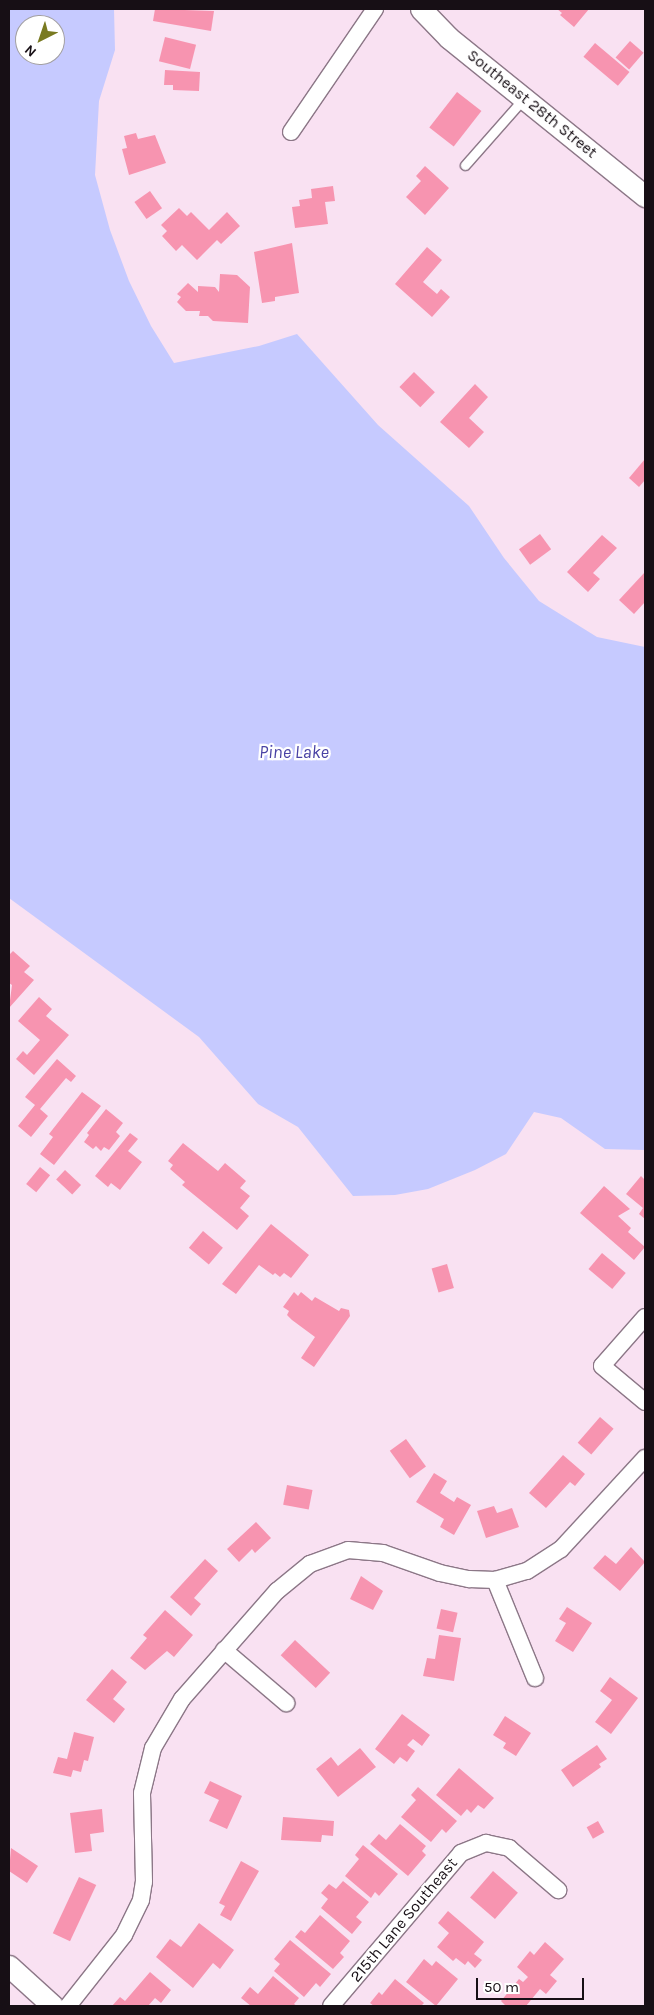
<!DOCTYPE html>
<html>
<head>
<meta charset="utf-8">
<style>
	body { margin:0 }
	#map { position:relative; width:654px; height:2015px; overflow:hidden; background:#f9e1f2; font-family:Karla,sans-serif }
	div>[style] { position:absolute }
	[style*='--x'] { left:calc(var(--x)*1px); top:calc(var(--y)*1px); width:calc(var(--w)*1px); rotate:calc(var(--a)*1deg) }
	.water>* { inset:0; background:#c6caff }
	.building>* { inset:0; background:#f794b0; transform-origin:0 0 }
	.roads { filter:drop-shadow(1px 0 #8c7787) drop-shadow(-1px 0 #8c7787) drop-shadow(0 1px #8c7787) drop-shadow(0 -1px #8c7787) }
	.service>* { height:9px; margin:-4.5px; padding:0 4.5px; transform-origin:4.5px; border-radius:4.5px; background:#fff }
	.minor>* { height:16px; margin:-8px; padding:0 8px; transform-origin:8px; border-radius:8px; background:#fff }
	.tertiary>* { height:21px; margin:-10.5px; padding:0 10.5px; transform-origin:10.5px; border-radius:10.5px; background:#fff }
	span { translate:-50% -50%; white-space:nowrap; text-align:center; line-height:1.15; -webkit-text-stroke:4.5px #fff; paint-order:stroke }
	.street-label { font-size:16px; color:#170f15 }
	.water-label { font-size:18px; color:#4942a4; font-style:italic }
	.frame { position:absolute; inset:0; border:10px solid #170f15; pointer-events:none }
	.north { position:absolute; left:15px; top:15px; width:50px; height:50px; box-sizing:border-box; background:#fff; border:1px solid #a29fa1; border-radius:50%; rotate:221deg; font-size:14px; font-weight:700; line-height:20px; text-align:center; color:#170f15 }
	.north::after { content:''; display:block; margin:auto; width:18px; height:22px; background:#797a21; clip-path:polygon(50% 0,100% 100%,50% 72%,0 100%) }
	.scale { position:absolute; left:476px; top:1978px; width:108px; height:22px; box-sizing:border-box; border:2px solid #170f15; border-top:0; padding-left:6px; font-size:15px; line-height:18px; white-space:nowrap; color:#170f15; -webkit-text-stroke:4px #fff; paint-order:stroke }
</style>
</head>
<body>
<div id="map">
	<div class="water">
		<div style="clip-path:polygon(evenodd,9px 9px,114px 9px,115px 50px,99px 101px,95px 175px,110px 230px,129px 281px,151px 326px,174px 363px,259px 346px,297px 334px,378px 425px,469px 506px,504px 558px,539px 601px,597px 637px,645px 647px,645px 1150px,605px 1149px,561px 1118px,534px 1112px,506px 1154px,475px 1170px,428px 1189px,395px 1195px,353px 1196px,298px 1127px,258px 1104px,199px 1037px,9px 898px,9px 9px,25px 25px,55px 25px,55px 55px,25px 55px,25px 25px)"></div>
	</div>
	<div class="building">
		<div style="clip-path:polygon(155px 9px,214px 11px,211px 31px,153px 21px)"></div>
		<div style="clip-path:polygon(557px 9px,589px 9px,574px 27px,560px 15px,562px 13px)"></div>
		<div style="left:165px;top:37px;width:32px;height:25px;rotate:14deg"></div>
		<div style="left:630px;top:41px;width:18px;height:22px;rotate:41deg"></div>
		<div style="left:595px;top:43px;width:45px;height:18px;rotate:40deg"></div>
		<div style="clip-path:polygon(165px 70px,200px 72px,199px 91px,173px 90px,173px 85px,164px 85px)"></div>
		<div style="left:457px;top:92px;width:31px;height:45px;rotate:38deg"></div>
		<div style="clip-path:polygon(136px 133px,138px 139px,155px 135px,166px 163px,129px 175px,122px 149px,127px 148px,124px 136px)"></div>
		<div style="clip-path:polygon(425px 166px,449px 188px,425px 215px,406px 197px,421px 181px,416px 176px)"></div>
		<div style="clip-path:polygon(333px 186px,335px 201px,325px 202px,328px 224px,295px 228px,292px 207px,300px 206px,299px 200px,312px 198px,311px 189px)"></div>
		<div style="left:150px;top:191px;width:21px;height:19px;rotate:55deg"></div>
		<div style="clip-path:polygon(179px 208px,187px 216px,191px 212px,209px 230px,227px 212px,240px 226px,221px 244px,217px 240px,197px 260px,182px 245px,176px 251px,162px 236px,167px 231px,161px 225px)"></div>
		<div style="clip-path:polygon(292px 243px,299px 293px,275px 297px,275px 301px,262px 303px,254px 252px)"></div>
		<div style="clip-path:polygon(427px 247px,442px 260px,423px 282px,437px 294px,441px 289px,450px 297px,432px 317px,395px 284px)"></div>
		<div style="clip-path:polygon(220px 274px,237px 275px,250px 287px,248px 323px,213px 321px,208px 316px,199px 316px,200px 311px,186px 311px,177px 302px,181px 297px,177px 294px,188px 283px,198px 292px,198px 286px,215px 287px,219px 292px)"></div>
		<div style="left:414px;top:372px;width:29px;height:21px;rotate:44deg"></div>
		<div style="clip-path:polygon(475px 384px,488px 397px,469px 418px,484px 432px,469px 448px,440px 422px)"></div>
		<div style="clip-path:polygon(645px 459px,645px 480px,639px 487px,629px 478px)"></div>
		<div style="left:540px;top:534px;width:19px;height:26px;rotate:54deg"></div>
		<div style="clip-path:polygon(602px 535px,617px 548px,593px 573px,600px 579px,588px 592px,567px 572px)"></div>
		<div style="clip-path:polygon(645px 572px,645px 602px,634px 614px,619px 600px)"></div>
		<div style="clip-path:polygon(13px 951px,30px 966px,24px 972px,34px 980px,9px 1008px,12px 985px,9px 983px,9px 955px)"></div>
		<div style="clip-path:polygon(39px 997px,52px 1009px,46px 1016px,69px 1035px,34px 1075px,16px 1059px,23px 1051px,27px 1055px,40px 1040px,18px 1021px)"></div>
		<div style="clip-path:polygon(57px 1059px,76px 1076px,71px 1082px,66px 1078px,40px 1109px,48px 1116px,31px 1137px,18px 1126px,35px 1105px,25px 1097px)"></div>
		<div style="clip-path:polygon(82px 1092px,101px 1106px,54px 1165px,40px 1154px,53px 1137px,49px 1134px)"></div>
		<div style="clip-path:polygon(106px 1109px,123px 1123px,116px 1132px,120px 1136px,109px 1150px,104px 1147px,101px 1151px,96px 1146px,93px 1149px,84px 1142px,89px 1135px,87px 1133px)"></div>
		<div style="clip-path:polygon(130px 1133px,138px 1139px,128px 1151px,142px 1162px,120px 1190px,111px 1183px,108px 1187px,95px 1176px)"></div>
		<div style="clip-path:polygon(183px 1143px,218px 1171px,225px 1163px,246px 1181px,240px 1188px,250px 1196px,240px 1208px,249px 1216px,237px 1230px,182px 1185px,185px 1182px,170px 1169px,173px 1165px,168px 1161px)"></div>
		<div style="left:40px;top:1167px;width:13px;height:22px;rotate:39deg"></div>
		<div style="left:65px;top:1170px;width:22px;height:13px;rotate:43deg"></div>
		<div style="clip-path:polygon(641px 1176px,645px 1180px,645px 1219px,639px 1214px,643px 1208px,626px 1194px)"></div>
		<div style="clip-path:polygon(604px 1186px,630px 1209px,618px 1216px,631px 1228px,628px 1232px,645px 1247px,634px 1260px,580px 1213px)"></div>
		<div style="clip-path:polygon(271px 1224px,309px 1255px,291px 1278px,284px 1273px,280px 1277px,275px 1273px,273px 1275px,259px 1265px,236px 1294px,222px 1284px)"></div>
		<div style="left:203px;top:1231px;width:26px;height:22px;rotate:40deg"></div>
		<div style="left:602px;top:1253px;width:31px;height:21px;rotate:40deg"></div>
		<div style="left:447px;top:1264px;width:25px;height:16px;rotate:74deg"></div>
		<div style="clip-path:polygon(294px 1292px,298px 1296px,301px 1292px,312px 1301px,315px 1297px,339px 1311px,341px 1308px,349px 1310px,350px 1316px,314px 1367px,301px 1358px,315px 1337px,292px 1320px,287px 1315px,289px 1311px,283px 1307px)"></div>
		<div style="left:600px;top:1417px;width:18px;height:34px;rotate:41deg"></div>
		<div style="left:406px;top:1439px;width:34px;height:20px;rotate:54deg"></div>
		<div style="clip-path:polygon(563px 1455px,585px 1474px,575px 1486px,570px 1482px,546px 1508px,529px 1493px)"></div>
		<div style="clip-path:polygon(434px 1473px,447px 1481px,440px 1493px,454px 1502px,457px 1497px,471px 1505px,454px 1535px,440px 1527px,444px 1519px,416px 1502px)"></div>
		<div style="left:287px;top:1485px;width:26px;height:20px;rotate:11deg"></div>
		<div style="clip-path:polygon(494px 1506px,497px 1513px,512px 1508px,519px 1527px,486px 1538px,477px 1511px)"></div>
		<div style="clip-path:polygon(256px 1522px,271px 1538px,255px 1553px,252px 1549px,239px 1562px,227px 1549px)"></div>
		<div style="clip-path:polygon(631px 1547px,645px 1562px,620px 1591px,593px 1568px,605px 1555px,616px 1564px)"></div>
		<div style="clip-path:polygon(205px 1559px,218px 1571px,194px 1598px,201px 1604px,191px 1616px,170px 1597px)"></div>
		<div style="clip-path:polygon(361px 1576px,383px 1591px,373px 1610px,350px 1599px)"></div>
		<div style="clip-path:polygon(567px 1607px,592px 1623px,573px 1652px,555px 1641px,566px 1623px,559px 1619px)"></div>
		<div style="left:441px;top:1609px;width:17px;height:20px;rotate:13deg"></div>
		<div style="clip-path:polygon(165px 1610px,193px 1635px,174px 1657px,167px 1651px,145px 1670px,130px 1658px,147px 1638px,143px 1635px)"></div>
		<div style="clip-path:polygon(439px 1635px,461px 1638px,454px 1681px,423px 1676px,427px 1658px,435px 1659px)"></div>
		<div style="left:295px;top:1640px;width:48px;height:21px;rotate:43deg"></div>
		<div style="clip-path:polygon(112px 1669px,127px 1682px,113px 1699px,125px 1709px,114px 1723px,86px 1700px)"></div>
		<div style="clip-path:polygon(610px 1677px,638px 1698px,611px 1734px,595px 1722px,612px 1700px,600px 1691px)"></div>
		<div style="clip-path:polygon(402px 1714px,430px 1735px,422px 1746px,413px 1739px,407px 1745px,415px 1751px,407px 1762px,400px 1757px,394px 1764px,375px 1749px)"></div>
		<div style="clip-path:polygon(505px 1716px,531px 1733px,516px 1756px,503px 1748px,506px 1743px,493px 1735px)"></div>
		<div style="clip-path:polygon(74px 1732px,94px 1737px,88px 1761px,84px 1760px,81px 1772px,73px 1770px,71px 1777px,53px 1773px,58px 1757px,67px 1759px)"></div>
		<div style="clip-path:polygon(597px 1745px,607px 1759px,599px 1764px,601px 1767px,573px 1787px,561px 1770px)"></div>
		<div style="clip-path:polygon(360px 1748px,376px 1767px,338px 1797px,316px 1769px,331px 1757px,338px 1766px)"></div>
		<div style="clip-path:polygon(459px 1768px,494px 1798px,484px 1809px,478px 1805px,471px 1813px,467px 1809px,461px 1816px,436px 1795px)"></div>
		<div style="clip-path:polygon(210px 1781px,242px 1796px,227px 1829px,209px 1821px,219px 1800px,204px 1793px)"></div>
		<div style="clip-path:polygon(418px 1787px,457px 1821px,446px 1833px,442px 1829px,431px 1842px,401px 1817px,416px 1800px,411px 1795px)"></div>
		<div style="clip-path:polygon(102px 1809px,104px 1832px,90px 1834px,92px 1851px,75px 1853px,70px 1813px)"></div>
		<div style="clip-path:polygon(283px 1817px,334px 1821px,333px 1836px,322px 1835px,321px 1842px,281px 1840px)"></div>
		<div style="left:598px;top:1821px;width:13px;height:13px;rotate:61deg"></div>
		<div style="clip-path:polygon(400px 1824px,426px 1846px,422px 1851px,426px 1855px,408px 1876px,370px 1844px,379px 1834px,386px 1840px)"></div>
		<div style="clip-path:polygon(363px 1845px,398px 1874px,379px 1896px,375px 1892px,371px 1898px,345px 1876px,359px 1859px,355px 1855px)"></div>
		<div style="clip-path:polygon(11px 1848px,38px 1866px,27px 1883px,9px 1871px)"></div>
		<div style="clip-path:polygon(241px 1861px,259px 1871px,231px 1921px,220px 1915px,225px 1906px,219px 1903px)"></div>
		<div style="left:493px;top:1871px;width:33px;height:35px;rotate:41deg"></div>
		<div style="left:79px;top:1877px;width:19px;height:62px;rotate:25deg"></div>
		<div style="clip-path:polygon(343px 1881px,369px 1902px,356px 1917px,362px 1922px,352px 1934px,321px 1908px,328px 1899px,321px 1893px,329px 1884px,336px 1889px)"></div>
		<div style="clip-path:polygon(448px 1911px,484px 1942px,474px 1954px,482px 1960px,475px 1968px,468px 1961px,465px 1965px,456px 1958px,453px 1961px,437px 1947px,449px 1933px,438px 1923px)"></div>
		<div style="clip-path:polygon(320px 1915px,350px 1941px,340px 1953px,344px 1957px,333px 1969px,295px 1937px,301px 1930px,305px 1933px)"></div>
		<div style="clip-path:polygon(199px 1923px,234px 1950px,220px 1969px,213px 1963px,193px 1988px,156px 1957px,170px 1939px,181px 1947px)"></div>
		<div style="clip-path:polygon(290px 1940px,331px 1974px,320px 1987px,316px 1983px,304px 1997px,274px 1971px,280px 1964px,274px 1959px)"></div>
		<div style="clip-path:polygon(545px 1942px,564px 1959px,550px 1975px,557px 1981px,546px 1994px,540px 1989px,526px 2006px,506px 2006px,501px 2001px,519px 1979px,523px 1982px,528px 1977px,517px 1967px,530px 1951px,534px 1955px)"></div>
		<div style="clip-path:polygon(424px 1959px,432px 1966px,436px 1961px,458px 1979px,436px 2006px,406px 1982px)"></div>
		<div style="clip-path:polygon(150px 1972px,171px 1990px,161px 2003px,155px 1998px,148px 2006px,112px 2006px,120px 1997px,125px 2001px)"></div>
		<div style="clip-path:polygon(273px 1976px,299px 1998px,294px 2004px,297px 2006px,251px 2006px,241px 1998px,250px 1987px,258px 1994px)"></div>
		<div style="clip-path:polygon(395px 1979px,424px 2003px,421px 2006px,374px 2006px,370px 2003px,379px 1992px,382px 1995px)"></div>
	</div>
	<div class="roads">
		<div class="service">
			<div style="--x:465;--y:165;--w:89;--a:-48.6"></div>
		</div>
		<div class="minor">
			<div style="--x:291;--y:132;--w:149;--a:-55.7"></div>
			<div style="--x:645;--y:1317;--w:65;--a:131.3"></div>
			<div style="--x:602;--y:1366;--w:56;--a:39.9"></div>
			<div style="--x:495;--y:1580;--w:106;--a:67.8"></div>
			<div style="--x:224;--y:1650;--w:82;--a:40.5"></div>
			<div style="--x:68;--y:2006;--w:90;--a:-51.7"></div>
			<div style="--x:124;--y:1935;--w:39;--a:-64"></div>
			<div style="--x:141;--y:1900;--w:18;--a:-81"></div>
			<div style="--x:144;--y:1882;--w:89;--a:-91.3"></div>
			<div style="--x:142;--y:1793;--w:46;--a:-76.3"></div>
			<div style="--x:153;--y:1748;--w:57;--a:-59.4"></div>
			<div style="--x:182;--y:1699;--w:144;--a:-48.7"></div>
			<div style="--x:277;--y:1591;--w:43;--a:-39.3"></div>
			<div style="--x:310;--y:1564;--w:40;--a:-20.2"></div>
			<div style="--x:348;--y:1550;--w:35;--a:5"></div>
			<div style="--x:383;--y:1553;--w:60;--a:19.3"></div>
			<div style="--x:440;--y:1573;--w:30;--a:12"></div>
			<div style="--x:469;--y:1579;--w:26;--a:2"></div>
			<div style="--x:495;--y:1580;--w:33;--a:-16"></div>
			<div style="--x:527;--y:1571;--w:40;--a:-32.9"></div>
			<div style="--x:561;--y:1549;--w:124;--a:-47.3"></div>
			<div style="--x:331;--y:2006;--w:201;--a:-49.6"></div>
			<div style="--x:461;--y:1853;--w:27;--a:-22"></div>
			<div style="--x:486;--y:1843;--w:24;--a:12"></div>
			<div style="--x:509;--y:1848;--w:65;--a:40.6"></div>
		</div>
		<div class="tertiary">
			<div style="--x:421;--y:9;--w:40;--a:46"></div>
			<div style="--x:449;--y:38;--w:252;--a:38.9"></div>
			<div style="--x:9;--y:1966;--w:59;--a:42.3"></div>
		</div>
	</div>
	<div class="street-label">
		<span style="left:532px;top:104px;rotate:39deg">Southeast 28th Street</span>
		<span style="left:404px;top:1920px;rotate:-50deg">215th Lane Southeast</span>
	</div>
	<div class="water-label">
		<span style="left:294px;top:752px">Pine Lake</span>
	</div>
	<div class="frame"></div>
	<div class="north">N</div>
	<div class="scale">50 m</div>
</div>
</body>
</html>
